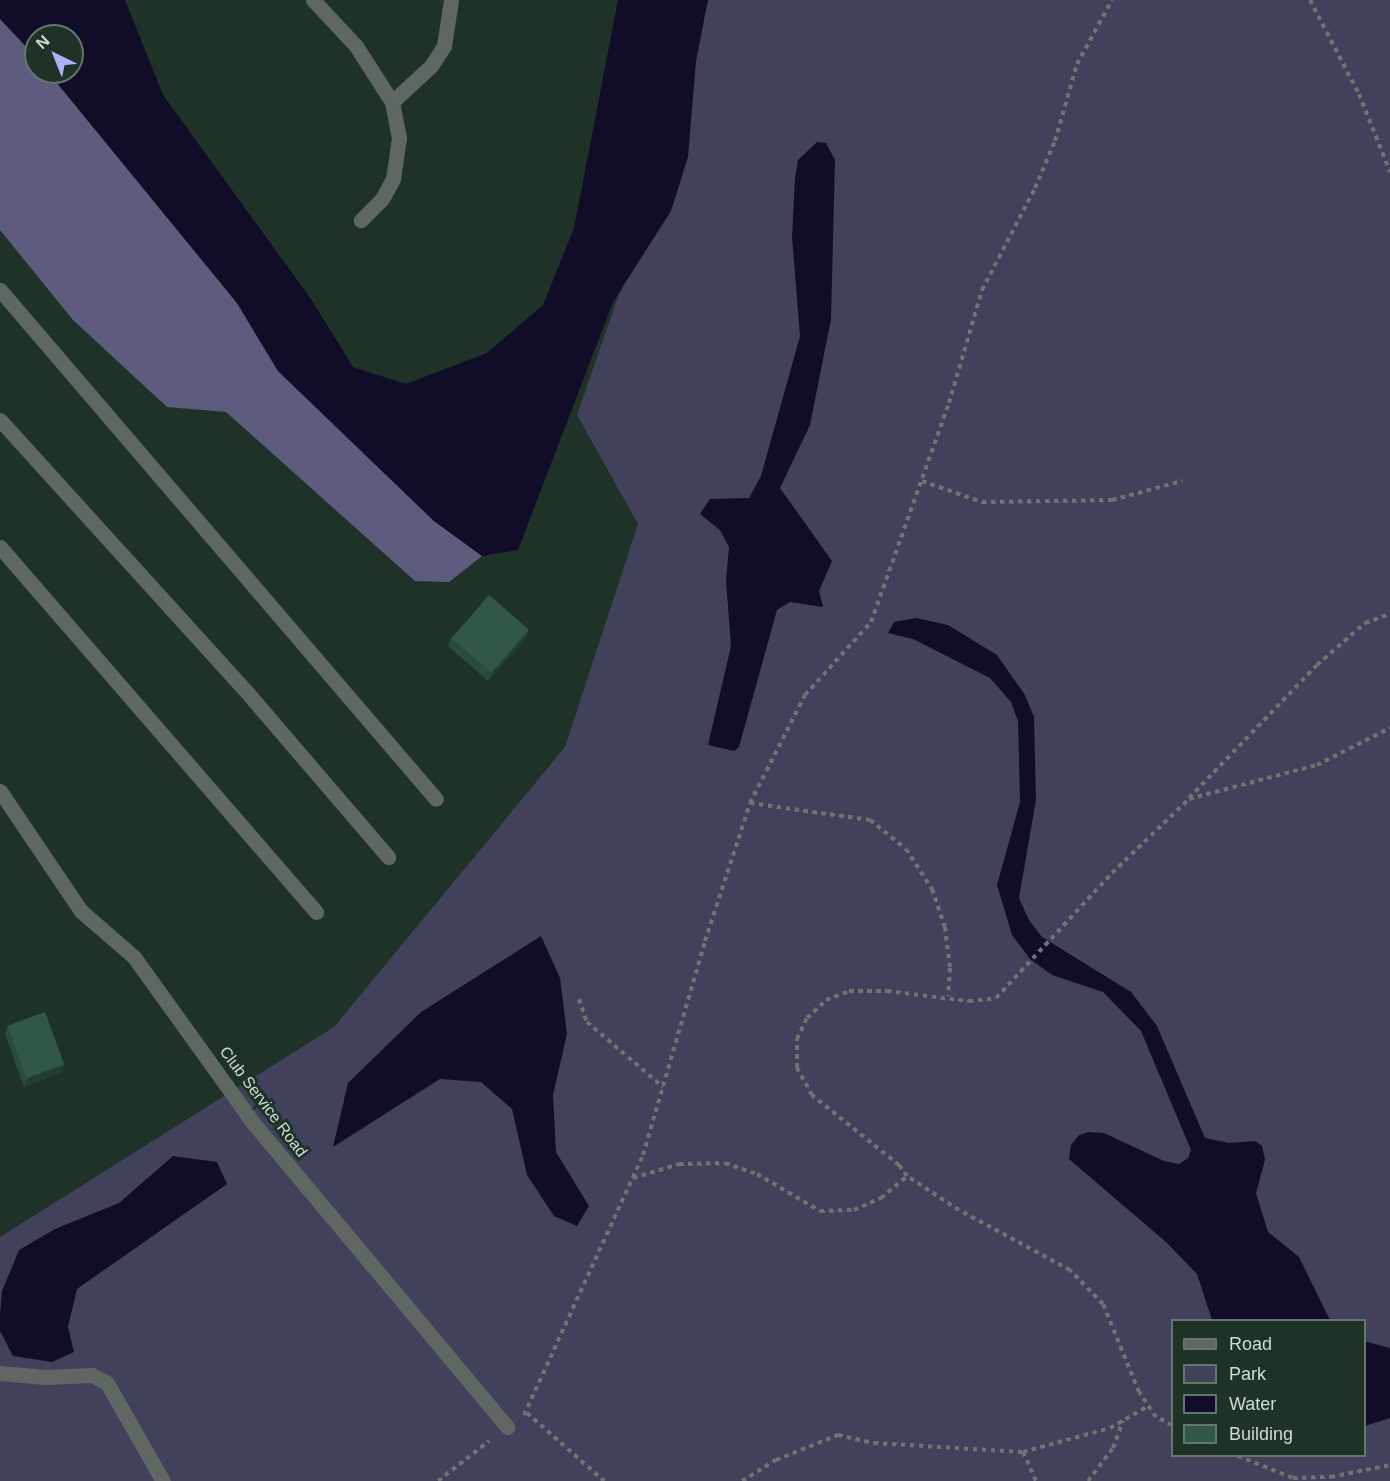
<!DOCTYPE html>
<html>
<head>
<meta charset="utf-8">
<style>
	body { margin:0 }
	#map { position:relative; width:1390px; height:1481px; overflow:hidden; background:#1e3228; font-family:Arial,sans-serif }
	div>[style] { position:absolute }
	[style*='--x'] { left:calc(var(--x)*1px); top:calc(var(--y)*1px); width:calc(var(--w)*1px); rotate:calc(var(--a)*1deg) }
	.green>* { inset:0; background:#42415b }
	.forest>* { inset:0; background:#5e5c7e }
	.water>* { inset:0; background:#110d29 }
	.path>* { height:4px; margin-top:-2px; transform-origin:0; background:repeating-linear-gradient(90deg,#677870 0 4.5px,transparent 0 9px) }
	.minor>* { height:15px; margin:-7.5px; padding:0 7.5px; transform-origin:7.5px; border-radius:7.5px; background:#5e6762 }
	.wall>* { inset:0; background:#2a4c3c }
	.shaded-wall>* { inset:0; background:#223e31 }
	.building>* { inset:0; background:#315846; transform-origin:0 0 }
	span { translate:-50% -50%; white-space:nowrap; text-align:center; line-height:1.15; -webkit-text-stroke:6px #1e3228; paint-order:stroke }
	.street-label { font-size:16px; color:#cfdbd5 }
	.legend { position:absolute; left:1171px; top:1319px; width:195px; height:138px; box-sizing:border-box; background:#1e3228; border:2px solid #65766d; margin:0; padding:8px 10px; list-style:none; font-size:18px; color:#cfdbd5 }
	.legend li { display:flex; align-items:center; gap:12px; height:30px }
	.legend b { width:30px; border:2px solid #65766d }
	.north { position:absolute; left:24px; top:24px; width:60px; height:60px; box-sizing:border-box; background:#1e3228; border:2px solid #65766d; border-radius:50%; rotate:317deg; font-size:16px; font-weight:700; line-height:24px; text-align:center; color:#cfdbd5 }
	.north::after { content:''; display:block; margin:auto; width:21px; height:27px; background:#b1adfa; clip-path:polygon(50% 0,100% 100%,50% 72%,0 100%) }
</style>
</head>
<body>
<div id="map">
	<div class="green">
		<div style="clip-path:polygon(evenodd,701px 0,1390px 0,1390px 1481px,0 1481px,0 1237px,334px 1027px,565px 747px,638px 524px,577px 415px,618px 297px,648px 236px,701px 0,1172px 1320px,1364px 1320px,1364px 1456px,1172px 1456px,1172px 1320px)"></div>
	</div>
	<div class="forest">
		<div style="clip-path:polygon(0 19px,36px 57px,36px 72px,48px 72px,237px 303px,278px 371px,434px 521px,482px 556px,449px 582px,415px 581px,226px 412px,167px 407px,73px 320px,0 230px)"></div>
	</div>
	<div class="water">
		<div style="clip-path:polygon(0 0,125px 0,163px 95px,311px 299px,353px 367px,406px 384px,487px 353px,543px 305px,574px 228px,618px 0,708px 0,696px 61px,688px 157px,671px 211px,613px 302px,518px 550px,482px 556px,434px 521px,278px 371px,237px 303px,48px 72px,72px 72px,72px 36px,36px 36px,36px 57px,0 19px)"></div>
		<div style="clip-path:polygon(817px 142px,826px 143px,835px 160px,831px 319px,810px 425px,780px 488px,832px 561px,819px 591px,823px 607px,790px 602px,777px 610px,739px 747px,734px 751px,708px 745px,731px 646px,726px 581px,729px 547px,720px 530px,700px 514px,710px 499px,749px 498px,761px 476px,800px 336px,792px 237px,795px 178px,798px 160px)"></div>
		<div style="clip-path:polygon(916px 618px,948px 625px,997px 655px,1025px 695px,1034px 717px,1036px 800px,1019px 898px,1029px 920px,1042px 937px,1131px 992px,1157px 1026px,1205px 1138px,1229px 1143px,1255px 1141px,1262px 1146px,1265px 1160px,1256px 1193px,1268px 1232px,1299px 1257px,1330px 1320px,1212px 1320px,1197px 1274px,1166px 1242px,1069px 1159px,1071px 1145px,1079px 1135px,1089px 1132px,1104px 1133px,1164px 1161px,1179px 1164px,1188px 1158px,1191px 1150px,1141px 1031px,1103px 992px,1052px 975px,1030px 959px,1012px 935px,997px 885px,1020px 802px,1018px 721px,1011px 702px,990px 678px,913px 639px,888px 633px,894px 622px)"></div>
		<div style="clip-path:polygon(541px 936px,560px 978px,567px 1034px,553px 1095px,556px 1152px,589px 1206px,577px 1226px,554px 1216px,527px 1175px,512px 1109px,481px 1082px,440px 1079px,333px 1147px,348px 1083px,421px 1012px)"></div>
		<div style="clip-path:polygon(173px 1156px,217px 1162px,227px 1184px,77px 1289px,68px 1327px,74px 1352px,52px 1362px,13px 1356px,0 1331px,0 1313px,2px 1291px,19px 1250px,55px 1229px,119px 1203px)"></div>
		<div style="clip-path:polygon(1364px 1341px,1390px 1348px,1390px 1418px,1365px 1426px)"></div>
	</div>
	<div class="path">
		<div style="--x:1310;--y:0;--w:106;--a:62.5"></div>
		<div style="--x:1359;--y:94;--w:84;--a:68.3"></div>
		<div style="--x:922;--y:481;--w:64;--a:19.3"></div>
		<div style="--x:982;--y:502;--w:130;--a:-0.9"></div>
		<div style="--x:1112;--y:500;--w:73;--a:-15.2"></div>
		<div style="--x:1189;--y:798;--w:185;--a:-46.1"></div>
		<div style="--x:1317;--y:665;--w:64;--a:-41.2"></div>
		<div style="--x:1365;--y:623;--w:27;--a:-20"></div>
		<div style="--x:750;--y:803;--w:121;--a:8.1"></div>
		<div style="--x:870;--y:820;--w:46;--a:38.9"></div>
		<div style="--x:906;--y:849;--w:48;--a:57"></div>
		<div style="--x:932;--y:889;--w:40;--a:71.1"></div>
		<div style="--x:945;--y:927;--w:41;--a:83"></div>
		<div style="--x:950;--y:968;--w:28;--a:94"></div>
		<div style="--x:579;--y:999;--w:24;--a:71"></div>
		<div style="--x:587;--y:1022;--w:100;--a:40.5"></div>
		<div style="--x:633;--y:1178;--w:48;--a:-16.9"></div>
		<div style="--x:679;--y:1164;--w:46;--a:-1.2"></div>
		<div style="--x:725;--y:1163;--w:34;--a:19"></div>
		<div style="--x:757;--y:1174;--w:73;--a:30.4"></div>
		<div style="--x:820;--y:1211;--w:34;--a:-2"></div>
		<div style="--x:854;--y:1210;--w:30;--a:-24"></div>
		<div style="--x:881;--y:1198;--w:34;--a:-40"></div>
		<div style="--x:527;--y:1413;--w:103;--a:41.4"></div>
		<div style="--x:524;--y:1415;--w:286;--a:-65.4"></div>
		<div style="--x:643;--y:1155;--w:223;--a:-73.8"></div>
		<div style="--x:705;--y:941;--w:145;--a:-71.9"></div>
		<div style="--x:750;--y:803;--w:121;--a:-63"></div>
		<div style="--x:805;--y:695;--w:98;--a:-47.9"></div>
		<div style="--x:871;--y:622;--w:232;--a:-70.4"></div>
		<div style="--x:949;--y:403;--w:118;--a:-73.7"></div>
		<div style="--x:982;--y:290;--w:115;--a:-62.5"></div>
		<div style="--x:1035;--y:188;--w:51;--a:-66.9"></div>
		<div style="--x:1055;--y:141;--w:80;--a:-74.1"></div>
		<div style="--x:1077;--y:64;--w:73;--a:-61.3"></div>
		<div style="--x:1172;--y:1425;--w:18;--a:-153"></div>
		<div style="--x:1156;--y:1417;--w:30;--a:-124"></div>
		<div style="--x:1139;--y:1392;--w:95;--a:-112.2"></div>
		<div style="--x:1103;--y:1304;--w:47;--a:-134.1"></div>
		<div style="--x:1070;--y:1270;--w:126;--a:-151.6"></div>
		<div style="--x:959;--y:1210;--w:62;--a:-146.8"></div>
		<div style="--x:907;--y:1176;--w:14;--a:-126"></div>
		<div style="--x:899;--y:1165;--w:112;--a:-141.2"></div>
		<div style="--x:812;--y:1095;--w:31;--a:-119"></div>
		<div style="--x:797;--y:1068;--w:29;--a:-90"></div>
		<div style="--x:797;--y:1039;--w:23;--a:-65"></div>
		<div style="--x:807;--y:1018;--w:26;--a:-43"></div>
		<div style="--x:826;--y:1000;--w:25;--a:-21"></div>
		<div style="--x:849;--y:991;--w:38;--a:0"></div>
		<div style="--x:887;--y:991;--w:83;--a:7"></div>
		<div style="--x:969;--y:1001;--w:27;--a:-6"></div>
		<div style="--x:996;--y:998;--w:171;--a:-47.1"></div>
		<div style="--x:1112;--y:873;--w:107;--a:-43.9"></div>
		<div style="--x:1189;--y:799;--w:132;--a:-14.9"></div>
		<div style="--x:1317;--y:765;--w:82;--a:-26.9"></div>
		<div style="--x:1023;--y:1452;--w:32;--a:66"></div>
		<div style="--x:1238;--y:1456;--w:59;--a:21.8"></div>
		<div style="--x:1293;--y:1478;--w:38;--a:-2"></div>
		<div style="--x:1331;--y:1477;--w:60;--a:-11.5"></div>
		<div style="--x:438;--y:1481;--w:65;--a:-38.1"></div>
		<div style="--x:742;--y:1481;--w:40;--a:-32"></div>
		<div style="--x:776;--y:1460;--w:67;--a:-22"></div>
		<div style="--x:838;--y:1435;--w:37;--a:13"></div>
		<div style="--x:874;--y:1443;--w:149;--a:3.5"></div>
		<div style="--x:1023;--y:1452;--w:90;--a:-15.4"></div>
		<div style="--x:1110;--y:1428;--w:44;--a:-30.1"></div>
		<div style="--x:1088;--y:1481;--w:41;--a:-52.9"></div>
		<div style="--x:1113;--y:1448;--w:29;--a:-70"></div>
	</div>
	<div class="minor">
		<div style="--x:313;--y:0;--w:63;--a:46.9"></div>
		<div style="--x:356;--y:46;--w:67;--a:57.3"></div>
		<div style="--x:392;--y:102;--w:37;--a:79"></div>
		<div style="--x:399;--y:138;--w:41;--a:98.3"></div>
		<div style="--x:393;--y:179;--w:23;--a:119"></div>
		<div style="--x:382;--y:199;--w:30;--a:135"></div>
		<div style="--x:392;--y:102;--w:53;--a:-42.7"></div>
		<div style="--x:431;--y:66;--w:24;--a:-57"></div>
		<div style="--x:444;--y:46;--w:47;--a:-81.3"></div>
		<div style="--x:0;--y:290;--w:670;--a:49.42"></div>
		<div style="--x:0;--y:420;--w:374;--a:47.8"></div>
		<div style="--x:251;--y:697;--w:211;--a:49.4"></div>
		<div style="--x:0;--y:547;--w:483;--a:49.1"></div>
		<div style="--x:0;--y:791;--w:145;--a:56"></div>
		<div style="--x:81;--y:911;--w:70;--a:41"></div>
		<div style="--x:134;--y:957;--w:206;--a:54.3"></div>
		<div style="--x:254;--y:1124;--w:395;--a:50.1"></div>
		<div style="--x:0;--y:1373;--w:45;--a:5.1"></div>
		<div style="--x:45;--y:1377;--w:47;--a:-2.4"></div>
		<div style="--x:92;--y:1375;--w:17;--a:28"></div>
		<div style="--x:107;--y:1383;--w:113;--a:60.3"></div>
	</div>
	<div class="wall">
		<div style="clip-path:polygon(451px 638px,526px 638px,488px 681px,448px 646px)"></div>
		<div style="clip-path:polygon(8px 1026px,64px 1065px,61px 1073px,24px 1087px,5px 1034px)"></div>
	</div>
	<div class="shaded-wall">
		<div style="clip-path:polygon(529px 630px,526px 638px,488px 681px,491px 672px)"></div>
		<div style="clip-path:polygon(64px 1065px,61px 1073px,24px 1087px,27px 1078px)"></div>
	</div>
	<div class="building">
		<div style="left:489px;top:595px;width:53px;height:57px;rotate:41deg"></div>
		<div style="left:45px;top:1012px;width:56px;height:40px;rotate:70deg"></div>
	</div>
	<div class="street-label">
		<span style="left:263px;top:1102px;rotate:53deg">Club Service Road</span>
	</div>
	<ul class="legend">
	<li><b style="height:8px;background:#5e6762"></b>Road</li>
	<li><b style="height:16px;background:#42415b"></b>Park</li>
	<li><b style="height:16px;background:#110d29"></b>Water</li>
	<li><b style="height:16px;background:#315846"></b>Building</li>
	</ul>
	<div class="north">N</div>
</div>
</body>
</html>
